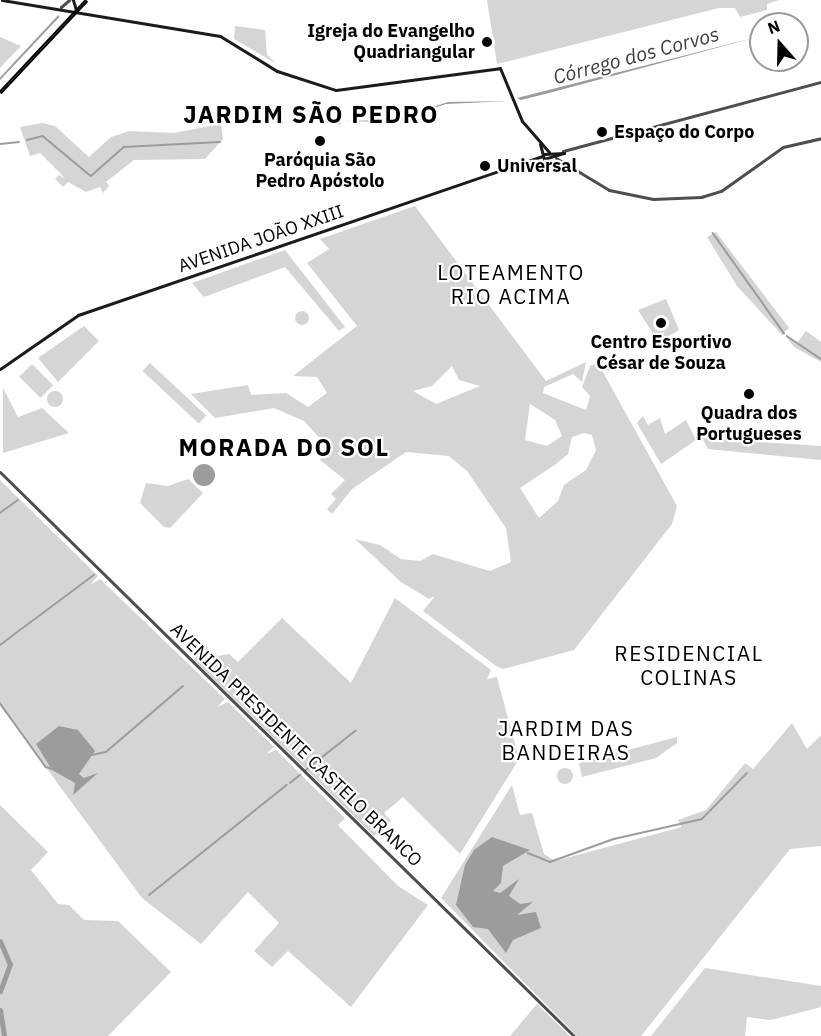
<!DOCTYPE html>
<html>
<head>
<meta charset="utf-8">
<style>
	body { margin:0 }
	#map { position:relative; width:821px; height:1036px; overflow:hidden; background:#fff; font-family:"IBM Plex Sans",sans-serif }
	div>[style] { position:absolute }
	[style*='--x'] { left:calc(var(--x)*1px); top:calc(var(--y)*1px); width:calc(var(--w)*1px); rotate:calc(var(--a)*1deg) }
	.green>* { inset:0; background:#d5d5d5; transform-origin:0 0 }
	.round { border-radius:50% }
	.water>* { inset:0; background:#9c9c9c }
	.stream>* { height:1.5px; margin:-0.75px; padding:0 0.75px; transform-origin:0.75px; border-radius:0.75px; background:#9c9c9c }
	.river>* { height:5px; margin:-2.5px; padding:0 2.5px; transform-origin:2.5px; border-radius:2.5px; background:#9c9c9c }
	.tertiary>* { height:3px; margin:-1.5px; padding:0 1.5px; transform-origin:1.5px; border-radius:1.5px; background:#4e4e4e }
	.secondary>* { height:3px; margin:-1.5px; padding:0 1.5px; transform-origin:1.5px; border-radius:1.5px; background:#1b1b1b }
	.rail>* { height:4px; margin-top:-2px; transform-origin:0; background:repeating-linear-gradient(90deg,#fff 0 4.5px,#000 0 9px); box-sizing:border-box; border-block:2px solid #000 }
	.dots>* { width:16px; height:16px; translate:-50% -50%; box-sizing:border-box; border:3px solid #fff; border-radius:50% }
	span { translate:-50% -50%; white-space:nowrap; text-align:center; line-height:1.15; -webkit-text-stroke:4.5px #fff; paint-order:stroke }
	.poi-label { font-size:18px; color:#000; font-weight:700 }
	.right { translate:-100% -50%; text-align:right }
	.left { translate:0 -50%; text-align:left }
	.street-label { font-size:18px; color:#000 }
	.water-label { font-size:20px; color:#3d3d3d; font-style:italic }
	.quarter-label { font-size:21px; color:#000; letter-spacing:1.5px }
	.district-label { font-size:24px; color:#000; font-weight:700; letter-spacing:1.5px }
	.north { position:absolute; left:749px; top:12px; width:60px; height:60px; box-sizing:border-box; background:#fff; border:2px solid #999; border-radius:50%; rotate:340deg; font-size:16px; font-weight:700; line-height:24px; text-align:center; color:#000 }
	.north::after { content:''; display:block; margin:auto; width:21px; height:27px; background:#000; clip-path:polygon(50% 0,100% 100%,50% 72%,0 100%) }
</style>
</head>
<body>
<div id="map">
	<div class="green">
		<div style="clip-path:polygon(487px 0,779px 0,767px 4px,767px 10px,740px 17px,735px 8px,719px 8px,497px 64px)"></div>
		<div style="clip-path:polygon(235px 26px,265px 30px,267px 55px,277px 64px,234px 39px)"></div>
		<div style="clip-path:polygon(0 37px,21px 46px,0 68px)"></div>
		<div style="clip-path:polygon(42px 123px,55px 126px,89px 157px,111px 137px,129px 131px,174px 133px,221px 124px,223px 139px,205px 159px,134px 160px,106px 182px,109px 186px,103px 193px,100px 187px,86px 192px,68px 182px,63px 187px,55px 179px,59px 175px,65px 179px,59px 172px,40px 153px,30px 156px,20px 127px)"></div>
		<div style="clip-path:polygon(evenodd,415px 206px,546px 381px,586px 362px,582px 382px,573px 374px,544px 387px,543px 393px,586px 410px,590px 396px,582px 387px,590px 366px,598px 363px,677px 506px,672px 524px,574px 650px,503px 669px,496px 666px,423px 611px,435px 596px,429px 599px,401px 582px,355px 539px,380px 545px,401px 559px,420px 561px,433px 554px,490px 571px,511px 562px,506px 528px,467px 471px,449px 456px,406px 452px,352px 489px,332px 514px,327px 509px,336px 499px,331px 494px,345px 480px,320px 460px,327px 446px,304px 421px,274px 408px,215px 418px,191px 394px,248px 385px,251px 395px,286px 393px,308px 407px,327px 393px,317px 377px,293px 376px,357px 326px,307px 263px,329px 249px,320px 239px,415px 206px,452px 366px,459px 380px,480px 386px,436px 404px,413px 391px,432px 386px,452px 366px,415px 206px,530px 404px,555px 420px,562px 436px,547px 446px,525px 440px,530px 404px,415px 206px,584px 433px,592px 435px,596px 450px,586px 470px,564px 485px,558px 501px,539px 518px,520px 488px,556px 464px,568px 454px,572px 437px,584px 433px)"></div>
		<div style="clip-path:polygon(716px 232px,789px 328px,782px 335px,737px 286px,707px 237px)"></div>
		<div style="clip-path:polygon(285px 250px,345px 327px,339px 331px,285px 267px,204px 297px,192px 283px)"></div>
		<div style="clip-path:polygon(666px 299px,679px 330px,667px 337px,671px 348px,664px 351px,638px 310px)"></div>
		<div class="round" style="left:295px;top:311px;width:14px;height:14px"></div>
		<div style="clip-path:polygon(84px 326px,99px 341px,58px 382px,38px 358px)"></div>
		<div style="clip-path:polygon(806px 331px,821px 342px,821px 362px,794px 347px,786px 336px,797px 343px)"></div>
		<div class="round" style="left:600px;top:357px;width:14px;height:14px"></div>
		<div style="left:150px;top:363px;width:77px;height:11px;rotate:43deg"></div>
		<div style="left:32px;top:364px;width:30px;height:18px;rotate:45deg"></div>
		<div style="clip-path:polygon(3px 388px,18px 417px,42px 408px,69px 433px,3px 453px)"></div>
		<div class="round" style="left:47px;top:391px;width:16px;height:16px"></div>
		<div style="clip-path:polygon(643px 416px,648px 425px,660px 418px,665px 434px,686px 420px,696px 440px,661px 464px,637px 423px)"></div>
		<div style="clip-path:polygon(702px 438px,821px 446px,821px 460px,708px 449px)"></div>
		<div style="clip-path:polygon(188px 479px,203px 493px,170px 528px,164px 527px,140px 503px,146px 483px,168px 486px)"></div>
		<div style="clip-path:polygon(0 480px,98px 576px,90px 585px,100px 579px,225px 699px,217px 707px,228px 702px,274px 747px,266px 754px,276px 750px,345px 818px,338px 825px,398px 886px,428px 905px,351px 1007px,288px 951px,272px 967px,254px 951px,279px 923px,248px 892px,201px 944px,142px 898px,0 705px)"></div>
		<div style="clip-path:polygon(395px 598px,491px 670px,487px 679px,497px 677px,519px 759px,460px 854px,403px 797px,384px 813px,391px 821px,374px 836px,194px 660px,203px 643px,218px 656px,229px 654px,238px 662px,282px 618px,351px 683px)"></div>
		<div style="clip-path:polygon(792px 723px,807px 749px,821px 735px,821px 846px,790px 849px,641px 1036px,577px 1036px,441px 898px,512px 785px,520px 815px,532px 813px,544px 854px,555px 861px,682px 827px,678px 820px,706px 810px,745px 763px,753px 769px)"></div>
		<div style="clip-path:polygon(677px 737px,677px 743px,656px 758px,582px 777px,579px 763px)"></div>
		<div class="round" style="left:557px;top:768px;width:16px;height:16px"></div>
		<div style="clip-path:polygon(0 805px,48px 852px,31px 870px,58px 904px,69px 905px,84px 920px,118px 921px,171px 972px,108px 1036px,0 1036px)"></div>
		<div style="clip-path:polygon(705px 968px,821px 986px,821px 1007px,771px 1020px,747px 1017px,745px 1036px,651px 1036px)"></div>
		<div style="clip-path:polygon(537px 1004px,570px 1036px,510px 1036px)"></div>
	</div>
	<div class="water">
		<div style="clip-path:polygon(761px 36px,549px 93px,521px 100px,517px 98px)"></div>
		<div style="clip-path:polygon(510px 101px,446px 104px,394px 122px,344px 121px,394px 120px,448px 102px)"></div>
		<div class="round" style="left:193px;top:464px;width:22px;height:22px"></div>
		<div style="clip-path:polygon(59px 726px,78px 730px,95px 751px,79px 774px,84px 778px,98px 773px,73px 795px,75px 783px,52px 770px,36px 744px)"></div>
		<div style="clip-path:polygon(492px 837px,530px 850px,503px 866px,501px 883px,493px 891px,500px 893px,519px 879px,509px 896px,520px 904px,533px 902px,517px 915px,536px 912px,541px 928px,513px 940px,506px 953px,488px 929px,473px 927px,456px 905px,465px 865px,474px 850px)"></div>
	</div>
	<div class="stream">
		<div style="--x:0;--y:79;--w:85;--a:-46.9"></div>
		<div style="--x:337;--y:124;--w:3;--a:-18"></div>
		<div style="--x:27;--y:140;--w:16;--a:-14"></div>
		<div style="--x:43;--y:136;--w:62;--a:39.8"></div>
		<div style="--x:91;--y:176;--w:44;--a:-41.3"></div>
		<div style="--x:124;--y:147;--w:96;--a:-3"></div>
		<div style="--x:0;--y:144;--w:19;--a:-6"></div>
		<div style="--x:713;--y:233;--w:123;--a:54.6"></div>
		<div style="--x:787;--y:336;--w:41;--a:34.1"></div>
		<div style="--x:0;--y:513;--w:22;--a:-36"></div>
		<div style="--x:0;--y:645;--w:117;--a:-36.7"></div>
		<div style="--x:0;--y:703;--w:79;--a:54.3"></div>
		<div style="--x:46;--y:767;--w:7;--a:16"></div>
		<div style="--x:92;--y:755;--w:14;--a:-12"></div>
		<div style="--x:106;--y:752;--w:101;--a:-40.6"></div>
		<div style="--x:306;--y:770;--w:63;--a:-38.5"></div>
		<div style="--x:290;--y:783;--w:13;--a:-39"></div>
		<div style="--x:528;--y:853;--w:24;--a:22"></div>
		<div style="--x:550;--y:862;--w:68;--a:-19.8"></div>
		<div style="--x:614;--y:839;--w:90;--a:-12.8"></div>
		<div style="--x:702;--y:819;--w:64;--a:-45.6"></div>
		<div style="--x:149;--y:895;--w:176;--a:-38.6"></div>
	</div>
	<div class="river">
		<div style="--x:0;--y:941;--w:25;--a:67"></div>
		<div style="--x:10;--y:964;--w:29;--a:110"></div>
		<div style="--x:0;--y:1010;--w:26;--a:81"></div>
	</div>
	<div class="tertiary">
		<div style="--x:61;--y:7;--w:11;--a:-41"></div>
		<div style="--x:563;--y:151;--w:267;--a:-15"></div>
		<div style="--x:556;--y:158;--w:62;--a:31.1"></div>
		<div style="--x:609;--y:190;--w:45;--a:11.6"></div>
		<div style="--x:653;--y:199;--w:48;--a:-2.4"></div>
		<div style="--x:701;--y:197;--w:21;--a:-17"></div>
		<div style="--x:721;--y:191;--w:76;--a:-35.4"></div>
		<div style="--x:783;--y:147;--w:39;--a:-13"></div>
		<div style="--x:0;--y:472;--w:805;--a:44.5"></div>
	</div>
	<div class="secondary">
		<div style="--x:2;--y:0;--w:221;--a:9.4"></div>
		<div style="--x:220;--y:36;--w:67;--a:31.6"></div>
		<div style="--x:277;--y:71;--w:62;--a:17.9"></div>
		<div style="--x:336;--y:90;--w:165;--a:-7.6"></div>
		<div style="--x:500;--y:68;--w:57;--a:67.5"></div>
		<div style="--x:522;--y:121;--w:41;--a:48.9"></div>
		<div style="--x:73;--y:0;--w:10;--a:73"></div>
		<div style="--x:540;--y:144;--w:16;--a:75"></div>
		<div style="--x:544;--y:159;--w:21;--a:-17"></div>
		<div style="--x:564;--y:153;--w:20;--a:177"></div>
		<div style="--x:0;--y:369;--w:95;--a:-34.7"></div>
		<div style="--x:78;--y:315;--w:491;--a:-18.9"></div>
	</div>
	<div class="rail">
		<div style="--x:0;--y:93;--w:127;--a:-46.9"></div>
	</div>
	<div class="dots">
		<div style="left:487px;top:42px;background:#000"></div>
		<div style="left:602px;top:132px;background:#000"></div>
		<div style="left:320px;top:141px;background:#000"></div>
		<div style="left:485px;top:166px;background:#000"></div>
		<div style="left:661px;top:323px;background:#000"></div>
		<div style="left:749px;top:394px;background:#000"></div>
	</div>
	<div class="poi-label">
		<span class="right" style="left:475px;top:42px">Igreja do Evangelho<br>Quadriangular</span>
		<span class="left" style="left:614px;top:132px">Espaço do Corpo</span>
		<span style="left:320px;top:171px">Paróquia São<br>Pedro Apóstolo</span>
		<span class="left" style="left:497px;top:166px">Universal</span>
		<span style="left:661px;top:353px">Centro Esportivo<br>César de Souza</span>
		<span style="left:749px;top:424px">Quadra dos<br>Portugueses</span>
	</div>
	<div class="street-label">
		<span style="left:261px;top:239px;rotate:-19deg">AVENIDA JOÃO XXIII</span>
		<span style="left:296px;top:745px;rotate:44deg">AVENIDA PRESIDENTE CASTELO BRANCO</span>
	</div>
	<div class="water-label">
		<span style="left:636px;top:55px;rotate:-15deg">Córrego dos Corvos</span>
	</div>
	<div class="quarter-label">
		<span style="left:511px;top:284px">LOTEAMENTO<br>RIO ACIMA</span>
		<span style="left:689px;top:665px">RESIDENCIAL<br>COLINAS</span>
		<span style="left:566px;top:740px">JARDIM DAS<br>BANDEIRAS</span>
	</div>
	<div class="district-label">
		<span style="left:311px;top:115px">JARDIM SÃO PEDRO</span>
		<span style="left:284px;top:448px">MORADA DO SOL</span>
	</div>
	<div class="north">N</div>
</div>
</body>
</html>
